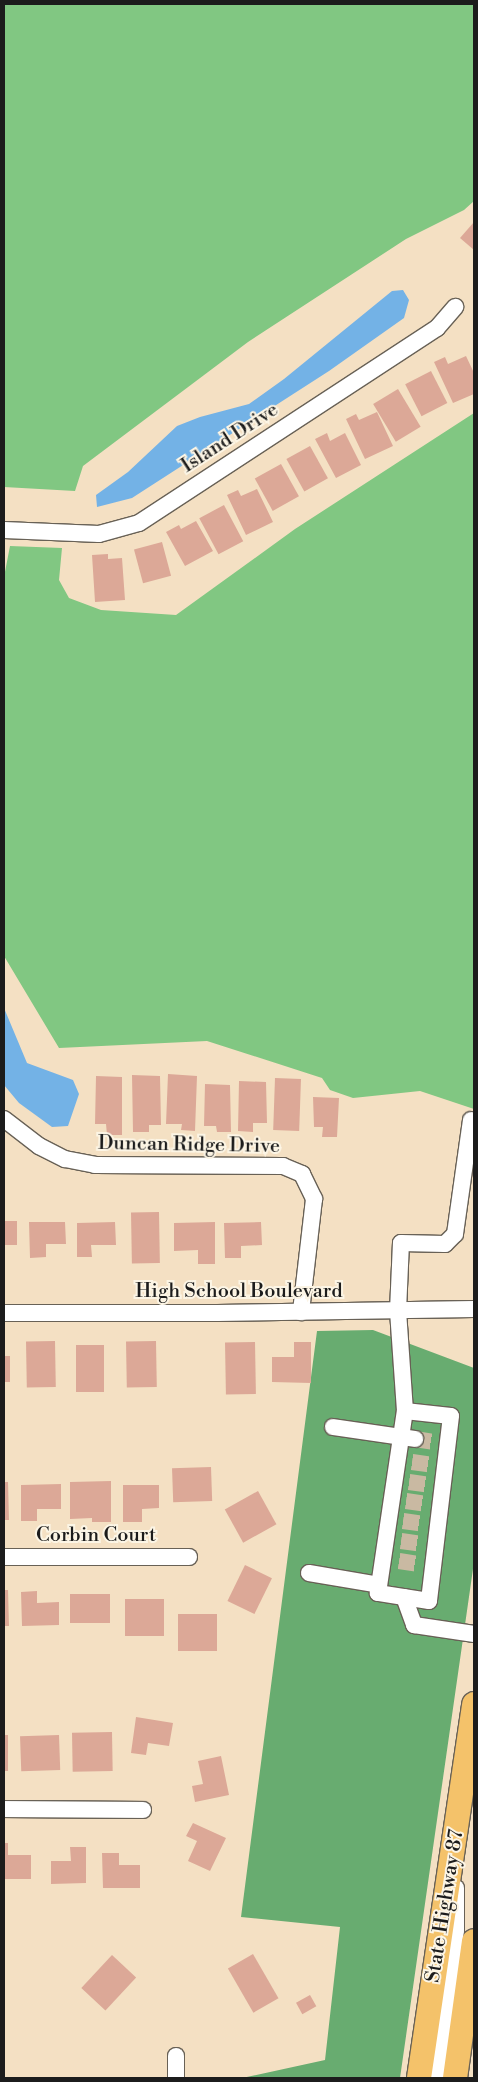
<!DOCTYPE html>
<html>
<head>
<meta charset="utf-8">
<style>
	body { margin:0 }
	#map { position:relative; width:478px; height:2082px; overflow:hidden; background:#f4e0c3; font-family:"Libre Bodoni",serif }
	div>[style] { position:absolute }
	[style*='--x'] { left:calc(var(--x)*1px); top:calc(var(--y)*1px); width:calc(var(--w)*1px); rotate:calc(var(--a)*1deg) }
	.green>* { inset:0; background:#81c782 }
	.forest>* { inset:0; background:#68ac70 }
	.water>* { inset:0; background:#73b2e6 }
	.building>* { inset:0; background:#dca897; transform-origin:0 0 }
	.minor-tunnel>* { height:16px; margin-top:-8px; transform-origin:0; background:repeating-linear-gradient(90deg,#c9b9a2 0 16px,transparent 0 24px) }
	.roads { filter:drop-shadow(1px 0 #686156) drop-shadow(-1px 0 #686156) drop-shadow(0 1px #686156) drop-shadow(0 -1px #686156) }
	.minor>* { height:16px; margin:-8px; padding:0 8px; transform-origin:8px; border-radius:8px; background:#fff }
	.highway>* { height:24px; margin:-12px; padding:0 12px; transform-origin:12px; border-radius:12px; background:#f4c26a }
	span { translate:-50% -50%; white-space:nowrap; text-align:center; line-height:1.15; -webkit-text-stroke:4px #fcf5e5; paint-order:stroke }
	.street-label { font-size:20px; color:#1c1c1c }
	.frame { position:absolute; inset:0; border:5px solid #1c1c1c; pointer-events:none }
</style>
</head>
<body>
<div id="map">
	<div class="green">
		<div style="clip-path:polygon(4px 4px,474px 4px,474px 201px,464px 210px,406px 239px,248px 342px,83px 466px,75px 491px,4px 487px)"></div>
		<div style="clip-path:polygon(474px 413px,474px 1109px,420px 1091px,353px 1098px,330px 1090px,322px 1078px,207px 1041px,59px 1048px,4px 956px,4px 577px,10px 546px,62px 548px,59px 580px,69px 598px,101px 610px,176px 615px,295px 529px)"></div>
	</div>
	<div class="forest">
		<div style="clip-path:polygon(373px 1330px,474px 1368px,474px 1562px,400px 2078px,242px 2078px,325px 2060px,340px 1927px,241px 1917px,317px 1331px)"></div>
	</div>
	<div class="water">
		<div style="clip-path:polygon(403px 290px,409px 300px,404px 318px,329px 371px,132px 498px,97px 507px,96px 495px,128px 472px,177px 426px,200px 417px,249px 404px,284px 379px,392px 291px)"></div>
		<div style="clip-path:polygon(4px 1008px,27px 1063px,73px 1080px,79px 1094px,68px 1126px,52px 1127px,19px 1103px,4px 1085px)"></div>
	</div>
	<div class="building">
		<div style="clip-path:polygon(474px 222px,474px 250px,460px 238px)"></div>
		<div style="clip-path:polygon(466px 356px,474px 373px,474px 394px,453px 403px,434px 362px,445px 357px,448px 364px)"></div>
		<div style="left:431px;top:371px;width:36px;height:29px;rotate:63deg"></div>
		<div style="left:398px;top:389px;width:44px;height:29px;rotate:59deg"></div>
		<div style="clip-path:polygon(377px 412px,393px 446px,365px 459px,346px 419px,356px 414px,359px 420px)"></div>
		<div style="clip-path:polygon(327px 433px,330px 441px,345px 433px,361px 465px,336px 478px,315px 439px)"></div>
		<div style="left:310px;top:446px;width:37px;height:27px;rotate:61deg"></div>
		<div style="left:281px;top:464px;width:37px;height:30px;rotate:61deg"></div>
		<div style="clip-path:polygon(257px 489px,273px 522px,246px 535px,227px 495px,238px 490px,241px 496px)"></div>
		<div style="left:224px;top:505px;width:41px;height:28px;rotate:62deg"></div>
		<div style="clip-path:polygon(196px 521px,213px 551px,185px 566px,166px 532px,179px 525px,181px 529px)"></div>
		<div style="left:162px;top:542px;width:35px;height:29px;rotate:75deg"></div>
		<div style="clip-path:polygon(108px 554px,108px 559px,122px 558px,125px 600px,95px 602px,92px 555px)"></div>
		<div style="clip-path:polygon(168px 1074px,197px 1076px,195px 1131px,181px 1130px,182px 1124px,166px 1124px)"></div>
		<div style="clip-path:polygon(132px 1075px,160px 1076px,161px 1125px,149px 1125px,149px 1132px,133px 1132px)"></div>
		<div style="clip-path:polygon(96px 1076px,122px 1077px,122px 1135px,107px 1135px,106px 1124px,95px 1124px)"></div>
		<div style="left:275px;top:1078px;width:26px;height:52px;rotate:2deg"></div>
		<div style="clip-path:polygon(239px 1081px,266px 1082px,267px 1123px,253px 1123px,253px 1132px,238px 1131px)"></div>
		<div style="clip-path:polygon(205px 1084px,230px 1085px,231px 1132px,217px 1132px,216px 1126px,204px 1126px)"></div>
		<div style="clip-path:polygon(313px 1097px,339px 1098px,337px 1137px,322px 1137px,323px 1127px,314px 1127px)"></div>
		<div style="left:159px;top:1212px;width:51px;height:28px;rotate:89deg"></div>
		<div style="left:17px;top:1221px;width:24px;height:13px;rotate:90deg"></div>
		<div style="clip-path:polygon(29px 1222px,65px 1222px,66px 1244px,46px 1244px,46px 1257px,30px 1258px)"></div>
		<div style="clip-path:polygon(115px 1222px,116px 1245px,91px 1245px,92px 1257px,77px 1257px,77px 1223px)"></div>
		<div style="clip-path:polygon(215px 1222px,215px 1264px,198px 1264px,198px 1250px,174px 1251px,174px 1223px)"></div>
		<div style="clip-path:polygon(261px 1222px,262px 1245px,241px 1246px,241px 1258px,225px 1258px,224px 1223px)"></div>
		<div style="left:55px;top:1341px;width:46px;height:29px;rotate:89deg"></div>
		<div style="left:156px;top:1341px;width:46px;height:30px;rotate:89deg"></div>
		<div style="left:255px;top:1342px;width:52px;height:30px;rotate:89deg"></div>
		<div style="clip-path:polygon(294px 1342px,311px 1342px,311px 1383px,272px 1382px,272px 1357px,294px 1357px)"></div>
		<div style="left:76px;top:1345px;width:28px;height:47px"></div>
		<div style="left:4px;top:1356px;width:6px;height:26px"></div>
		<div style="left:211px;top:1467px;width:34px;height:39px;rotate:88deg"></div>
		<div style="clip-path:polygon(111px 1481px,111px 1522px,92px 1522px,92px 1518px,70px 1519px,70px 1482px)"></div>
		<div style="clip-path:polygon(4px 1482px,8px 1482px,9px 1520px,4px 1520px)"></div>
		<div style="clip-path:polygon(61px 1484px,61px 1509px,37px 1509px,37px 1521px,21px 1521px,21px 1485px)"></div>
		<div style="clip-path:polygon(123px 1485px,159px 1485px,159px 1508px,142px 1509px,142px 1522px,123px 1522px)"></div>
		<div style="left:258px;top:1491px;width:38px;height:38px;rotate:61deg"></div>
		<div style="left:245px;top:1565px;width:30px;height:40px;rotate:26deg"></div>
		<div style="clip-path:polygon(4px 1590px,8px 1590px,9px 1626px,4px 1626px)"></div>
		<div style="clip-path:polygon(37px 1591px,37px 1603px,59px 1602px,59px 1625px,22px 1626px,21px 1592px)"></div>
		<div style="left:70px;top:1594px;width:40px;height:29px"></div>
		<div style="left:164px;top:1599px;width:37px;height:39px;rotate:90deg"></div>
		<div style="left:178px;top:1614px;width:39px;height:37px"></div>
		<div style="clip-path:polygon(136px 1717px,173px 1723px,169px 1746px,148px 1743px,146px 1755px,131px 1753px)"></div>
		<div style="left:112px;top:1732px;width:39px;height:40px;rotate:89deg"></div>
		<div style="left:4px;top:1735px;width:4px;height:36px"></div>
		<div style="left:59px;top:1735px;width:35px;height:39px;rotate:88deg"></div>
		<div style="clip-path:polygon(221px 1756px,229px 1795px,195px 1802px,192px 1786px,203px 1784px,198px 1761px)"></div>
		<div style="clip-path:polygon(193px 1823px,226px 1838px,210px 1871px,188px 1861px,197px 1841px,186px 1836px)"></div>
		<div style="clip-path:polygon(4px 1843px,8px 1843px,8px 1855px,31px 1855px,31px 1879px,4px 1879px)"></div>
		<div style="clip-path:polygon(70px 1847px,86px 1847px,86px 1883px,51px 1884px,51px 1861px,71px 1861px)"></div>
		<div style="clip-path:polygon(102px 1853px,119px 1853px,119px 1865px,140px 1865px,140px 1888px,103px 1888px)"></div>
		<div style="left:253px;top:1954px;width:51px;height:29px;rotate:60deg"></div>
		<div style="left:112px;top:1955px;width:33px;height:45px;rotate:43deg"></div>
		<div style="left:310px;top:1995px;width:13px;height:16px;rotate:61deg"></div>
	</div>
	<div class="minor-tunnel">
		<div style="--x:415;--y:1439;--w:20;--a:9"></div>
		<div style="--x:412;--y:1462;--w:21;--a:8"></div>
		<div style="--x:409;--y:1482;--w:21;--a:8"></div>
		<div style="--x:406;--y:1501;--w:22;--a:8"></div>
		<div style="--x:403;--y:1521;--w:21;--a:8"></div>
		<div style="--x:401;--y:1541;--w:21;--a:8"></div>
		<div style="--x:399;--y:1561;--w:19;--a:9"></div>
	</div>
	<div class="roads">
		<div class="minor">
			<div style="--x:4;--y:530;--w:95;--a:2.4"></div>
			<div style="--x:99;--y:534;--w:41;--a:-15.4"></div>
			<div style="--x:139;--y:523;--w:356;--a:-33.2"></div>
			<div style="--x:437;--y:328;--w:28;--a:-49"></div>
			<div style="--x:4;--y:1119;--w:44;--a:37.6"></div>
			<div style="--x:39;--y:1146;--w:29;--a:27"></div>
			<div style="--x:65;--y:1159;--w:31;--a:11"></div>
			<div style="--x:95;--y:1165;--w:188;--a:0.3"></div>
			<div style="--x:283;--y:1166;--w:21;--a:23"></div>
			<div style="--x:302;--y:1174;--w:28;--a:64"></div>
			<div style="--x:314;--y:1199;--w:114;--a:96.6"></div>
			<div style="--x:4;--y:1313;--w:213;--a:0"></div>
			<div style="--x:217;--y:1313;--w:257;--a:-0.9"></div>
			<div style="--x:405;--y:1411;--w:46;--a:6.2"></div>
			<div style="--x:451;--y:1416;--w:186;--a:96.8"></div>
			<div style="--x:429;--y:1601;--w:52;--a:-171.1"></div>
			<div style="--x:378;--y:1593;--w:184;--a:-81.6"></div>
			<div style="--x:405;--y:1411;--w:100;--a:-94"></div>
			<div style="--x:398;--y:1311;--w:68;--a:-87.5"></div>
			<div style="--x:401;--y:1243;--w:44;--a:1.3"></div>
			<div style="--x:445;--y:1244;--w:14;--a:-45"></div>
			<div style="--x:455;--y:1234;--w:115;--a:-82"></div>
			<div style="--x:333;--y:1427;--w:83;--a:8.3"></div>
			<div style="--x:4;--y:1557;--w:185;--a:0"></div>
			<div style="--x:309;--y:1573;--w:71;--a:9.7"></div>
			<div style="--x:404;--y:1597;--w:30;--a:70"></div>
			<div style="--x:414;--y:1625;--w:61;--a:8.5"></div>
			<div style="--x:4;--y:1809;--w:139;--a:0.4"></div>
			<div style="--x:176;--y:2056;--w:22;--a:90"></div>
			<div style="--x:436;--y:2078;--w:149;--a:-82.3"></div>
			<div style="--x:456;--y:1930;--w:42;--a:-90"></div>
		</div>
		<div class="highway">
			<div style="--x:419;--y:2078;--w:378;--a:-81.6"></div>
			<div style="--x:455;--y:2078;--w:138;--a:-82.1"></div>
		</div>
	</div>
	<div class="street-label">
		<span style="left:230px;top:438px;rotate:-33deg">Island Drive</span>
		<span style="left:189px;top:1145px;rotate:1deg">Duncan Ridge Drive</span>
		<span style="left:239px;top:1291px">High School Boulevard</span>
		<span style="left:96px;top:1535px">Corbin Court</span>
		<span style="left:445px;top:1906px;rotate:-81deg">State Highway 87</span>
	</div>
	<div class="frame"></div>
</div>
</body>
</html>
